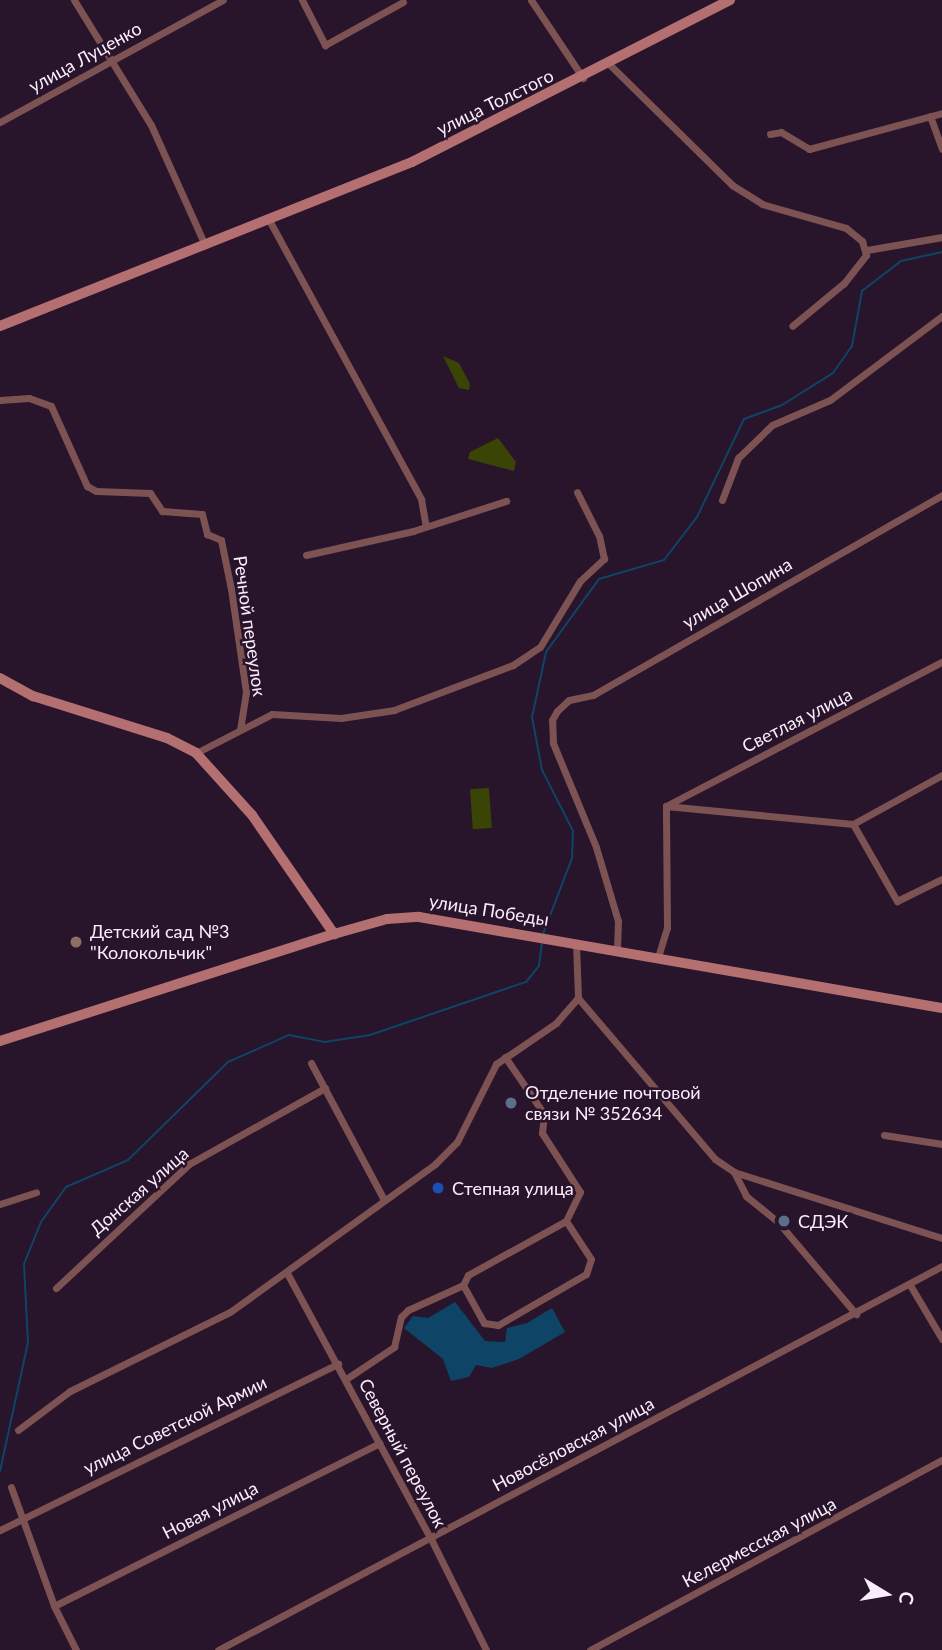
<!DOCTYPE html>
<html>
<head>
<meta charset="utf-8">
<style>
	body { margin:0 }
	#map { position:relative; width:942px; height:1650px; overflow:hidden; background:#28142b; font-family:Lato,sans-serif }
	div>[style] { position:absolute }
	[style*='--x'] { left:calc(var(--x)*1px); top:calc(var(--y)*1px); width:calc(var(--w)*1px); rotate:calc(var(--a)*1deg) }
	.green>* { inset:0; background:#394405; transform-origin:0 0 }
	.water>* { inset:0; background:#0e4566 }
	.stream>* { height:2px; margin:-1px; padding:0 1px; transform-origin:1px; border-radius:1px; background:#0e4566 }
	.street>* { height:7px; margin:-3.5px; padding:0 3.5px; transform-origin:3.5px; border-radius:3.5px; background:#7d5252 }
	.secondary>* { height:10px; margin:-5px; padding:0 5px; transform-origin:5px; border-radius:5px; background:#b46f70 }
	.dots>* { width:19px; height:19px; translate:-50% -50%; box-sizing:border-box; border:4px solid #28142b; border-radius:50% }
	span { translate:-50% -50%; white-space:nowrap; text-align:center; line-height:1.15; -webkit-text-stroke:5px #28142b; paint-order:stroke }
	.street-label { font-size:18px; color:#fbedfc }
	.poi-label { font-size:18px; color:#fbedfc }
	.left { translate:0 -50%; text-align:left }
	.north { position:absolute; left:851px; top:1559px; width:70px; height:70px; -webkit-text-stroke:5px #28142b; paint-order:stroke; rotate:101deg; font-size:19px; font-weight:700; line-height:28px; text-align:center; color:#fbedfc }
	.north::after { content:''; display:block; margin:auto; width:24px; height:32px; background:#fbedfc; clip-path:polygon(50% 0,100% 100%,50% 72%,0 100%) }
</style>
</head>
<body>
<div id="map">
	<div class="green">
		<div style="clip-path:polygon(443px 356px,459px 363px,470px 384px,469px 390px,459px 388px)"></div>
		<div style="clip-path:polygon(498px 438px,516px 462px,514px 471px,468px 459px,470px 452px)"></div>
		<div style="left:489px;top:788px;width:40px;height:19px;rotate:86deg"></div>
	</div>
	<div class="water">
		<div style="clip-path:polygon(455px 1302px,485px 1341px,505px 1342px,507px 1328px,527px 1323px,552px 1308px,565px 1332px,519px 1359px,492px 1368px,476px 1365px,469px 1377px,451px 1381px,443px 1359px,404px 1328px,413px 1316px,428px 1318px)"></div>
	</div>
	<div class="stream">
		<div style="--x:543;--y:934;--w:81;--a:-69.1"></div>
		<div style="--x:572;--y:858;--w:27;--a:-88"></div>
		<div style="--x:573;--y:831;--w:68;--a:-116.9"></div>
		<div style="--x:542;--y:770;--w:54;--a:-100.7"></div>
		<div style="--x:532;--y:717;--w:66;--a:-77.8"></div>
		<div style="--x:546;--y:652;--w:90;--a:-54"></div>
		<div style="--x:599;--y:579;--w:68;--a:-16.3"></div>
		<div style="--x:664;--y:560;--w:54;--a:-52.5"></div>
		<div style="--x:697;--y:517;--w:109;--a:-64.4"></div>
		<div style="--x:744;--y:419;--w:40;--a:-20.2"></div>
		<div style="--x:782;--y:405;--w:60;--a:-32.1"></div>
		<div style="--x:833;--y:373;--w:33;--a:-55"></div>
		<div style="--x:852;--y:346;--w:56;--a:-79.7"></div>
		<div style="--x:862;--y:291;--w:49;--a:-37.6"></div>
		<div style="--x:901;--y:261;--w:42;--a:-12.4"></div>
		<div style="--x:0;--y:1471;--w:131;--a:-77.7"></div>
		<div style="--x:28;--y:1343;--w:79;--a:-92.9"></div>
		<div style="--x:24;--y:1264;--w:45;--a:-68"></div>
		<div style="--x:41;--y:1222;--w:43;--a:-54.5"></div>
		<div style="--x:66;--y:1187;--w:68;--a:-23.5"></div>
		<div style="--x:128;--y:1160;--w:140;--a:-44.4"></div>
		<div style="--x:228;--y:1062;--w:67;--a:-23.9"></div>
		<div style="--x:289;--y:1035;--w:36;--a:11"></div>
		<div style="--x:324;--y:1042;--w:47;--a:-8.7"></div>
		<div style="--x:370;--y:1035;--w:165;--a:-18.8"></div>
		<div style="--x:526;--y:982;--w:21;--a:-51"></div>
		<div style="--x:539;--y:966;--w:23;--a:-83"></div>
	</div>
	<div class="street">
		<div style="--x:74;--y:0;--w:147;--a:58.4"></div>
		<div style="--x:151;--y:125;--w:132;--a:65.8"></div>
		<div style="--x:302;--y:0;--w:51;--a:62.9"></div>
		<div style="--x:325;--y:45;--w:89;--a:-28.9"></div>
		<div style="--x:531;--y:0;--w:94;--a:56.3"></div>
		<div style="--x:609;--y:64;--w:173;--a:44.5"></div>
		<div style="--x:732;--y:185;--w:36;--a:32"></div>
		<div style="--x:762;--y:204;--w:87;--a:15.9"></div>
		<div style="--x:846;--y:228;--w:21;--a:39"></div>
		<div style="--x:862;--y:241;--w:15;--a:74"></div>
		<div style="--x:866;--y:255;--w:36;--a:128"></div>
		<div style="--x:844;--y:283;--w:67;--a:140.4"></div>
		<div style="--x:930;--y:116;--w:35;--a:70"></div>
		<div style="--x:0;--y:122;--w:254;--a:-28.7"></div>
		<div style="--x:770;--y:134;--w:11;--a:-10"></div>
		<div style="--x:781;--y:132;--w:33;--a:31"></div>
		<div style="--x:809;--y:149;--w:138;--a:-15.1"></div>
		<div style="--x:269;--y:220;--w:318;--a:61.4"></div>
		<div style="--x:421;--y:499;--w:27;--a:80"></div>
		<div style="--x:867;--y:250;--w:76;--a:-9.8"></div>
		<div style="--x:0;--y:400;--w:29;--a:-4"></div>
		<div style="--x:29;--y:398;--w:23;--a:20"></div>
		<div style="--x:51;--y:406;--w:88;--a:65.8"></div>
		<div style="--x:87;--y:486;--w:10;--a:29"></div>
		<div style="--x:96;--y:491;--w:54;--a:2.1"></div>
		<div style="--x:150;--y:493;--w:22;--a:56"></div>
		<div style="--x:162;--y:511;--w:40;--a:4.3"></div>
		<div style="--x:202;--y:514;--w:21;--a:76"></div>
		<div style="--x:207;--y:534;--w:15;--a:23"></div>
		<div style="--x:221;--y:540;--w:50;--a:78.5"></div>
		<div style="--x:231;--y:589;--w:104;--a:81.7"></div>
		<div style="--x:246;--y:692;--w:37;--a:99"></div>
		<div style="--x:722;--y:500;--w:45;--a:-69.1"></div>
		<div style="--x:738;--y:458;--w:47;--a:-44.1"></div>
		<div style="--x:772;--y:425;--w:63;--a:-23.3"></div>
		<div style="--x:830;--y:400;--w:140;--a:-36.9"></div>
		<div style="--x:306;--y:555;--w:110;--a:-12.6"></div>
		<div style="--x:413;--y:531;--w:98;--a:-17.9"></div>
		<div style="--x:196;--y:753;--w:85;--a:-27.2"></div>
		<div style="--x:272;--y:714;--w:69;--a:3.3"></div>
		<div style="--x:341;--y:718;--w:54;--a:-8.6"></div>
		<div style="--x:394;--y:710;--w:127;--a:-20.7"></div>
		<div style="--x:513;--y:665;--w:32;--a:-34"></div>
		<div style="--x:540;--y:647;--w:77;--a:-58.8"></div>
		<div style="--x:580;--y:581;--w:33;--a:-43"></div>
		<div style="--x:604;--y:559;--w:24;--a:-102"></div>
		<div style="--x:599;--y:536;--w:49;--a:-116.6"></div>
		<div style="--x:666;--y:806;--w:311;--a:-27.6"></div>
		<div style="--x:666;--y:806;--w:188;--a:5.5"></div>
		<div style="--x:853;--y:824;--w:102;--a:-28.8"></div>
		<div style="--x:853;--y:824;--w:89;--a:60.3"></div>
		<div style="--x:897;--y:901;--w:50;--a:-26.1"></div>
		<div style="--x:576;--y:943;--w:55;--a:87.9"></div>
		<div style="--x:578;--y:998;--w:211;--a:49.6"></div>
		<div style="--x:715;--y:1159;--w:23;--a:34"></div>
		<div style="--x:734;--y:1172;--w:218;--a:17.6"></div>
		<div style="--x:617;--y:949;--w:28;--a:-88"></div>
		<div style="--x:618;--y:921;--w:77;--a:-106.6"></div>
		<div style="--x:596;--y:847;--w:113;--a:-112.5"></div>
		<div style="--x:553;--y:743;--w:23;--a:-92"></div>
		<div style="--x:552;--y:720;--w:10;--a:-61"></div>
		<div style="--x:557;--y:711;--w:16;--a:-43"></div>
		<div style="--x:569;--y:700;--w:25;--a:-12"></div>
		<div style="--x:593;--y:695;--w:402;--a:-29.8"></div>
		<div style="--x:658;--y:957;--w:30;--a:-73"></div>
		<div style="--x:667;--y:928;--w:122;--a:-90.5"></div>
		<div style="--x:505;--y:1057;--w:69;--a:55.6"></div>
		<div style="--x:544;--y:1114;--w:19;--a:96"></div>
		<div style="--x:542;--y:1133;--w:70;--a:57.2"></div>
		<div style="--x:580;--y:1192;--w:32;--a:116"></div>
		<div style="--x:311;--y:1063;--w:155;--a:61.9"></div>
		<div style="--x:884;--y:1135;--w:59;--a:8.8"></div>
		<div style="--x:734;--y:1172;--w:27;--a:63"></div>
		<div style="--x:746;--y:1196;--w:41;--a:39.1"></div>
		<div style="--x:778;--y:1222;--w:121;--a:49.7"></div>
		<div style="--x:0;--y:1204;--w:38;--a:-18"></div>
		<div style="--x:287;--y:1273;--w:300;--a:61.6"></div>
		<div style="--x:430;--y:1537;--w:126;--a:63.6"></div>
		<div style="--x:910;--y:1285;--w:63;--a:59.3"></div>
		<div style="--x:56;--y:1288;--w:182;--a:-43"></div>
		<div style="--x:189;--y:1164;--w:156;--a:-29.2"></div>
		<div style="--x:346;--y:1379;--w:58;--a:-33.7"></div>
		<div style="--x:394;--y:1347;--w:31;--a:-77"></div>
		<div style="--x:401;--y:1317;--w:10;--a:-45"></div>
		<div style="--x:408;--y:1310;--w:60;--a:-24.4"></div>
		<div style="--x:463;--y:1285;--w:11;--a:-63"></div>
		<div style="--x:468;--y:1275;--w:112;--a:-28.9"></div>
		<div style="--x:566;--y:1221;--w:45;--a:56.7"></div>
		<div style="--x:591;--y:1259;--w:16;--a:108"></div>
		<div style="--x:586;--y:1274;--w:102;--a:149.9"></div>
		<div style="--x:498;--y:1325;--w:14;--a:-172"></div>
		<div style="--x:484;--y:1323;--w:43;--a:-118.9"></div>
		<div style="--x:18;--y:1430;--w:65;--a:-36.9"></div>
		<div style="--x:70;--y:1391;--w:178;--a:-26.3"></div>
		<div style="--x:230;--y:1312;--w:253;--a:-35.8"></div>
		<div style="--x:435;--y:1164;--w:31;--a:-45"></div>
		<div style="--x:457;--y:1142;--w:87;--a:-63.4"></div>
		<div style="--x:496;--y:1064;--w:73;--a:-34.3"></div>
		<div style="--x:556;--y:1023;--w:33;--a:-49"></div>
		<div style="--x:11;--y:1487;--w:127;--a:70.1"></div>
		<div style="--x:54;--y:1606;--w:49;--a:63.4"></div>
		<div style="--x:0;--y:1530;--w:377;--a:-26.2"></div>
		<div style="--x:54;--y:1606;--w:364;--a:-26.6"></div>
		<div style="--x:218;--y:1650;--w:820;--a:-27.94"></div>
		<div style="--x:590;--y:1650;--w:400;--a:-28.4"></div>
	</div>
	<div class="secondary">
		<div style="--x:0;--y:326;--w:443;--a:-21.7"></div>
		<div style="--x:412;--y:162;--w:357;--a:-27"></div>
		<div style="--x:0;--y:678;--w:38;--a:29"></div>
		<div style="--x:33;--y:696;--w:140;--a:17.4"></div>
		<div style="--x:167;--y:738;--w:33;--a:27"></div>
		<div style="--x:196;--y:753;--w:84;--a:47.9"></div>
		<div style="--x:252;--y:815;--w:145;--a:55.4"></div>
		<div style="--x:0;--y:1041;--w:351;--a:-17.8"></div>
		<div style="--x:334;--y:934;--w:55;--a:-15.8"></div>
		<div style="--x:387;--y:919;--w:32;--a:-4"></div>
		<div style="--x:419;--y:917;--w:531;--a:9.87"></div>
	</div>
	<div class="dots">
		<div style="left:76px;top:942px;background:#8d6e63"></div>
		<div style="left:511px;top:1103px;background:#5c6f8a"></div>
		<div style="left:438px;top:1188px;background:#1a4fb4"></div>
		<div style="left:784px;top:1221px;background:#5c6f8a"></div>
	</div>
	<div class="street-label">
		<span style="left:85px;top:57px;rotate:-29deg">улица Луценко</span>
		<span style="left:495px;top:102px;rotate:-26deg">улица Толстого</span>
		<span style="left:737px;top:593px;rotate:-30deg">улица Шопина</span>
		<span style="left:250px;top:626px;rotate:82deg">Речной переулок</span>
		<span style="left:797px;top:720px;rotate:-27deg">Светлая улица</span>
		<span style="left:489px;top:910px;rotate:9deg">улица Победы</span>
		<span style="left:139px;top:1191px;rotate:-41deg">Донская улица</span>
		<span style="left:175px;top:1425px;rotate:-26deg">улица Советской Армии</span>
		<span style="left:573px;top:1444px;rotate:-28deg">Новосёловская улица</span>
		<span style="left:403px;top:1453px;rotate:62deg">Северный переулок</span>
		<span style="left:210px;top:1510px;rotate:-27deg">Новая улица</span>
		<span style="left:759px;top:1542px;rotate:-28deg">Келермесская улица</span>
	</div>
	<div class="poi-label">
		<span class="left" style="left:90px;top:942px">Детский сад №3<br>"Колокольчик"</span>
		<span class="left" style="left:525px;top:1103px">Отделение почтовой<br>связи № 352634</span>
		<span class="left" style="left:452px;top:1188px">Степная улица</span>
		<span class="left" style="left:798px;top:1221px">СДЭК</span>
	</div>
	<div class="north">С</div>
</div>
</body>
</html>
